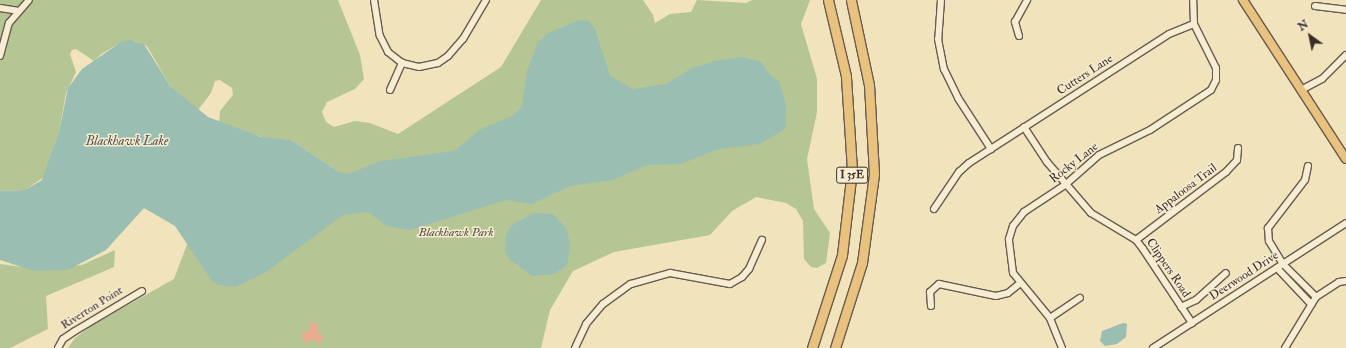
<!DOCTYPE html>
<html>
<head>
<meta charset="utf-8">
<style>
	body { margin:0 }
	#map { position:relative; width:1346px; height:348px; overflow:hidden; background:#f1e3bb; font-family:"IM FELL Double Pica",serif }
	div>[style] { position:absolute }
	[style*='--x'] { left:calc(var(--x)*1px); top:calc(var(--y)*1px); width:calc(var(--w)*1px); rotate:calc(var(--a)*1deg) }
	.green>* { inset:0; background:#b5c593 }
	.water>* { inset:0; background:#9bbeb2 }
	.building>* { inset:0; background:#e9ac90 }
	.roads { filter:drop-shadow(1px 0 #685b4e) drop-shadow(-1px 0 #685b4e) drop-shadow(0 1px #685b4e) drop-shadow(0 -1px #685b4e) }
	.minor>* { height:6px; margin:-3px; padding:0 3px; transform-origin:3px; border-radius:3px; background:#f6edd3 }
	.major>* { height:8px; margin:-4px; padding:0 4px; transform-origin:4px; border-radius:4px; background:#e8c27e }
	.highway>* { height:9px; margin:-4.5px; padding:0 4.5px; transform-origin:4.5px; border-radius:4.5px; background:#e8c27e }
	span { translate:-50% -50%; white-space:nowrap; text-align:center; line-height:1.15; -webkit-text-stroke:3px #f6edd3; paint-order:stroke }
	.shield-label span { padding:1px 3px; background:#f6edd3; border:1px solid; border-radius:3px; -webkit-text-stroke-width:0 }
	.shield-label { font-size:11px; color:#3b2e29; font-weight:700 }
	.street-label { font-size:12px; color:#3b2e29 }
	.park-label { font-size:12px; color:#534c3e; font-style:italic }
	.water-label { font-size:13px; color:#53524b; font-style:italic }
	.north { position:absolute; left:1290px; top:16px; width:40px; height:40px; -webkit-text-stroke:3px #f6edd3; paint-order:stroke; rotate:327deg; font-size:11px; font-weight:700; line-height:16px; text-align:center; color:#3b2e29 }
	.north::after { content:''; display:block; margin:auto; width:14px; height:18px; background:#3b2e29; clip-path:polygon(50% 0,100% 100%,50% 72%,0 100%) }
</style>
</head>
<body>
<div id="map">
	<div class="green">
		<div style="clip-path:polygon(0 0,338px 0,360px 55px,364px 79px,355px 89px,327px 102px,322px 112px,326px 122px,334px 127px,355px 121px,370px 123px,398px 134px,501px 67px,541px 0,643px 0,653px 15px,655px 23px,670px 14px,691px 12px,697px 0,746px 3px,752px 0,810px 0,801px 24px,817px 79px,817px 112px,807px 159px,814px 209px,830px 233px,826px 263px,817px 268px,811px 267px,804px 259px,803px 221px,796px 209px,786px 203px,756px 197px,732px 211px,710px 235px,614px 252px,573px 271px,550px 310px,541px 348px,68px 348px,75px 338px,91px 326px,174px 279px,188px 242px,200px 262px,339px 172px,291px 140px,269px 139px,219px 124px,220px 111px,233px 95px,232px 88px,220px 80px,215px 81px,211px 93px,198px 110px,170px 86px,147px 46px,135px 41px,120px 43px,101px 54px,94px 61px,76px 49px,72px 50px,70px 54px,76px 72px,66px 93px,59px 132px,44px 177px,25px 190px,0 191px)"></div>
		<div style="clip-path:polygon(115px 250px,114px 267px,46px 296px,48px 329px,10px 348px,0 348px,0 264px,45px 270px,82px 265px)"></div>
	</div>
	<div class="water">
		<div style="clip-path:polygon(579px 20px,589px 21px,595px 29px,610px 76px,633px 89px,666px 84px,692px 68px,715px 61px,743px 57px,761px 62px,772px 77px,779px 81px,786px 104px,785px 129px,760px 144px,719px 149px,681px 164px,647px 165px,613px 180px,570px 186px,532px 204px,506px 200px,410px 230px,387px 226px,368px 212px,343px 215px,266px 272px,236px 287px,218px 285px,212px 281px,175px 226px,144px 208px,106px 250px,68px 270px,34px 271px,0 260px,0 191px,25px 190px,42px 180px,59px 132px,68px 88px,82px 69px,121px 42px,129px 40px,144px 44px,170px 86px,208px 117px,261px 137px,291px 140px,339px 172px,348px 174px,381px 161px,454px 151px,481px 129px,513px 116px,522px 106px,527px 71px,538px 42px,547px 34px)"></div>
		<div style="clip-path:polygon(534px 213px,553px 214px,567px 229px,570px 246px,567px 265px,554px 274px,532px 276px,509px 259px,505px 251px,506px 235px,513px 224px)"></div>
		<div style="clip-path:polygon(1123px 323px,1127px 324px,1126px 337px,1117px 344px,1105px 346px,1100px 341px,1102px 331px)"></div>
	</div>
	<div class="building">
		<div style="clip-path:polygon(309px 323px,318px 323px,318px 332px,324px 337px,319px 344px,313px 339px,305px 343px,301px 334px,309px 331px)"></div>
	</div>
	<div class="roads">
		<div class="minor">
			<div style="--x:374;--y:0;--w:36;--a:81"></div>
			<div style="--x:380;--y:36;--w:18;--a:63"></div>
			<div style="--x:388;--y:52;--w:18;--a:38"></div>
			<div style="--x:402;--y:63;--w:17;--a:13"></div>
			<div style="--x:419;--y:67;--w:19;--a:-12"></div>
			<div style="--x:438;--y:63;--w:12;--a:-35"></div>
			<div style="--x:448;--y:56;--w:23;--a:-49"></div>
			<div style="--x:463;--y:39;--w:45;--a:-59.5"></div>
			<div style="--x:941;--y:0;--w:39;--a:94"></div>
			<div style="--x:938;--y:39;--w:31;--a:79"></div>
			<div style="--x:944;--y:69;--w:32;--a:64"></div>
			<div style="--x:958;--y:98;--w:61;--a:57.1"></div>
			<div style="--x:1315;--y:6;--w:31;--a:7"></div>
			<div style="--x:0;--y:8;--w:18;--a:9"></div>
			<div style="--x:1019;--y:36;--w:15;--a:-106"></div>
			<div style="--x:1015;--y:22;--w:25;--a:-61"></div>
			<div style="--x:0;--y:56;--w:34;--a:-75"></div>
			<div style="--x:9;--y:23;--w:30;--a:-49"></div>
			<div style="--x:390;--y:90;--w:30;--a:-66"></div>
			<div style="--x:1301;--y:90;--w:24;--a:-28"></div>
			<div style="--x:1322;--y:79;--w:34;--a:-45"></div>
			<div style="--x:1024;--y:127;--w:42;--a:56.7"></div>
			<div style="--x:1047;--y:162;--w:67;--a:49.2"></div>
			<div style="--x:1091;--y:213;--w:52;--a:31"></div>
			<div style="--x:1136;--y:240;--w:11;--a:52"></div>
			<div style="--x:1143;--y:249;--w:89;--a:56.5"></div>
			<div style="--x:1308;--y:166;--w:14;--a:102"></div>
			<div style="--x:1305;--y:180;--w:61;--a:127.6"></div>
			<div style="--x:1268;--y:228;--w:13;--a:86"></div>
			<div style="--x:1269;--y:241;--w:27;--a:59"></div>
			<div style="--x:1283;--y:264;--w:47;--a:45"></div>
			<div style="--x:934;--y:209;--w:45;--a:-56"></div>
			<div style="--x:959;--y:172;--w:13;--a:-42"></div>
			<div style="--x:969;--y:163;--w:238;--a:-32.8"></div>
			<div style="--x:1169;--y:34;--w:27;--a:-22"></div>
			<div style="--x:1136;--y:240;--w:113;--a:-37.1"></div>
			<div style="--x:1226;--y:172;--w:16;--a:-47"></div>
			<div style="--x:1237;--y:160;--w:12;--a:-85"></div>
			<div style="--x:1277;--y:268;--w:50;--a:46.6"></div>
			<div style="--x:931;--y:306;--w:14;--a:-94"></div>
			<div style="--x:930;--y:292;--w:12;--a:-42"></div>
			<div style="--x:939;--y:284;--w:58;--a:11.9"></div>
			<div style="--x:996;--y:296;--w:12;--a:-14"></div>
			<div style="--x:1008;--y:293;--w:14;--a:-39"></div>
			<div style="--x:1181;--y:307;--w:17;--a:-25"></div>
			<div style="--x:1196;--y:300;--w:40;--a:-42"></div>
			<div style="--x:1050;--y:318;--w:36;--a:-34"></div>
			<div style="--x:58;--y:348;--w:10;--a:-61"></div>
			<div style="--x:63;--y:339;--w:14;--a:-34"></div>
			<div style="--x:75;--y:331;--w:78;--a:-30.8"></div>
			<div style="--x:575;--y:348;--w:26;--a:-65"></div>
			<div style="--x:586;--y:324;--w:26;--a:-50"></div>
			<div style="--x:603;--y:304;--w:34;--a:-36"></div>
			<div style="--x:631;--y:284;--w:41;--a:-15.8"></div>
			<div style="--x:670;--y:273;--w:61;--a:10.4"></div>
			<div style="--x:730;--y:284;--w:14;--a:-30"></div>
			<div style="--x:742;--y:277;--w:11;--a:-49"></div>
			<div style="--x:749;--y:269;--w:32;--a:-66"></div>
			<div style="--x:1062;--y:348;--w:32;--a:-112"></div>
			<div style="--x:1050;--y:318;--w:58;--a:-129.4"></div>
			<div style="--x:1013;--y:273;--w:34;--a:-97"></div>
			<div style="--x:1009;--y:239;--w:14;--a:-73"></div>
			<div style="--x:1013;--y:226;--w:18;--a:-52"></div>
			<div style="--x:1024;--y:212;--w:49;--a:-33.4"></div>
			<div style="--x:1065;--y:185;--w:45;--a:-41.4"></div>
			<div style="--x:1099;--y:155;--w:57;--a:-26.1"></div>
			<div style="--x:1150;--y:130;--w:73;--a:-33.3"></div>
			<div style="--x:1211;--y:90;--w:11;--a:-63"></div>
			<div style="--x:1216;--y:80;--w:12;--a:-90"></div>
			<div style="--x:1216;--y:68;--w:49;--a:-116.6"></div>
			<div style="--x:1194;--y:24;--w:24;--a:-92"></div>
			<div style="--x:1153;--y:348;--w:230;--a:-32.9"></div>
			<div style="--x:1285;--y:348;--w:60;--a:-58.7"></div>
			<div style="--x:1316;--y:297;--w:27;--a:-33"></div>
			<div style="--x:1339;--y:282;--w:7;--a:-8"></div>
		</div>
		<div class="major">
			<div style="--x:1243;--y:0;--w:189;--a:57.1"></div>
		</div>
		<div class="highway">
			<div style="--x:812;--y:348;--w:98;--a:-72.1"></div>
			<div style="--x:842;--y:255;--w:86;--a:-83.3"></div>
			<div style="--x:852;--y:170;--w:94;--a:-93.7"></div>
			<div style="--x:846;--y:76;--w:78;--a:-103.3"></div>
			<div style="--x:835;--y:348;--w:89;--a:-72.4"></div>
			<div style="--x:862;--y:263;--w:90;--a:-82.3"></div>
			<div style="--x:874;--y:174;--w:89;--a:-93.2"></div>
			<div style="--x:869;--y:85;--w:87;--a:-102"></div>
		</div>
	</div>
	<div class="shield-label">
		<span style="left:852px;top:175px">I 35E</span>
	</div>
	<div class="street-label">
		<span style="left:1085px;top:75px;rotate:-33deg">Cutters Lane</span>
		<span style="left:1074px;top:163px;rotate:-38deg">Rocky Lane</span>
		<span style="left:1186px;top:189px;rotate:-37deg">Appaloosa Trail</span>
		<span style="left:1168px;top:268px;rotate:56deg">Clippers Road</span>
		<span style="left:1244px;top:276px;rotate:-33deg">Deerwood Drive</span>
		<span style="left:92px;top:308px;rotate:-32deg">Riverton Point</span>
	</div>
	<div class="park-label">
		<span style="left:456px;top:233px">Blackhawk Park</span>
	</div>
	<div class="water-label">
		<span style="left:127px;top:141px">Blackhawk Lake</span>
	</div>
	<div class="north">N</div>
</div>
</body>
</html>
